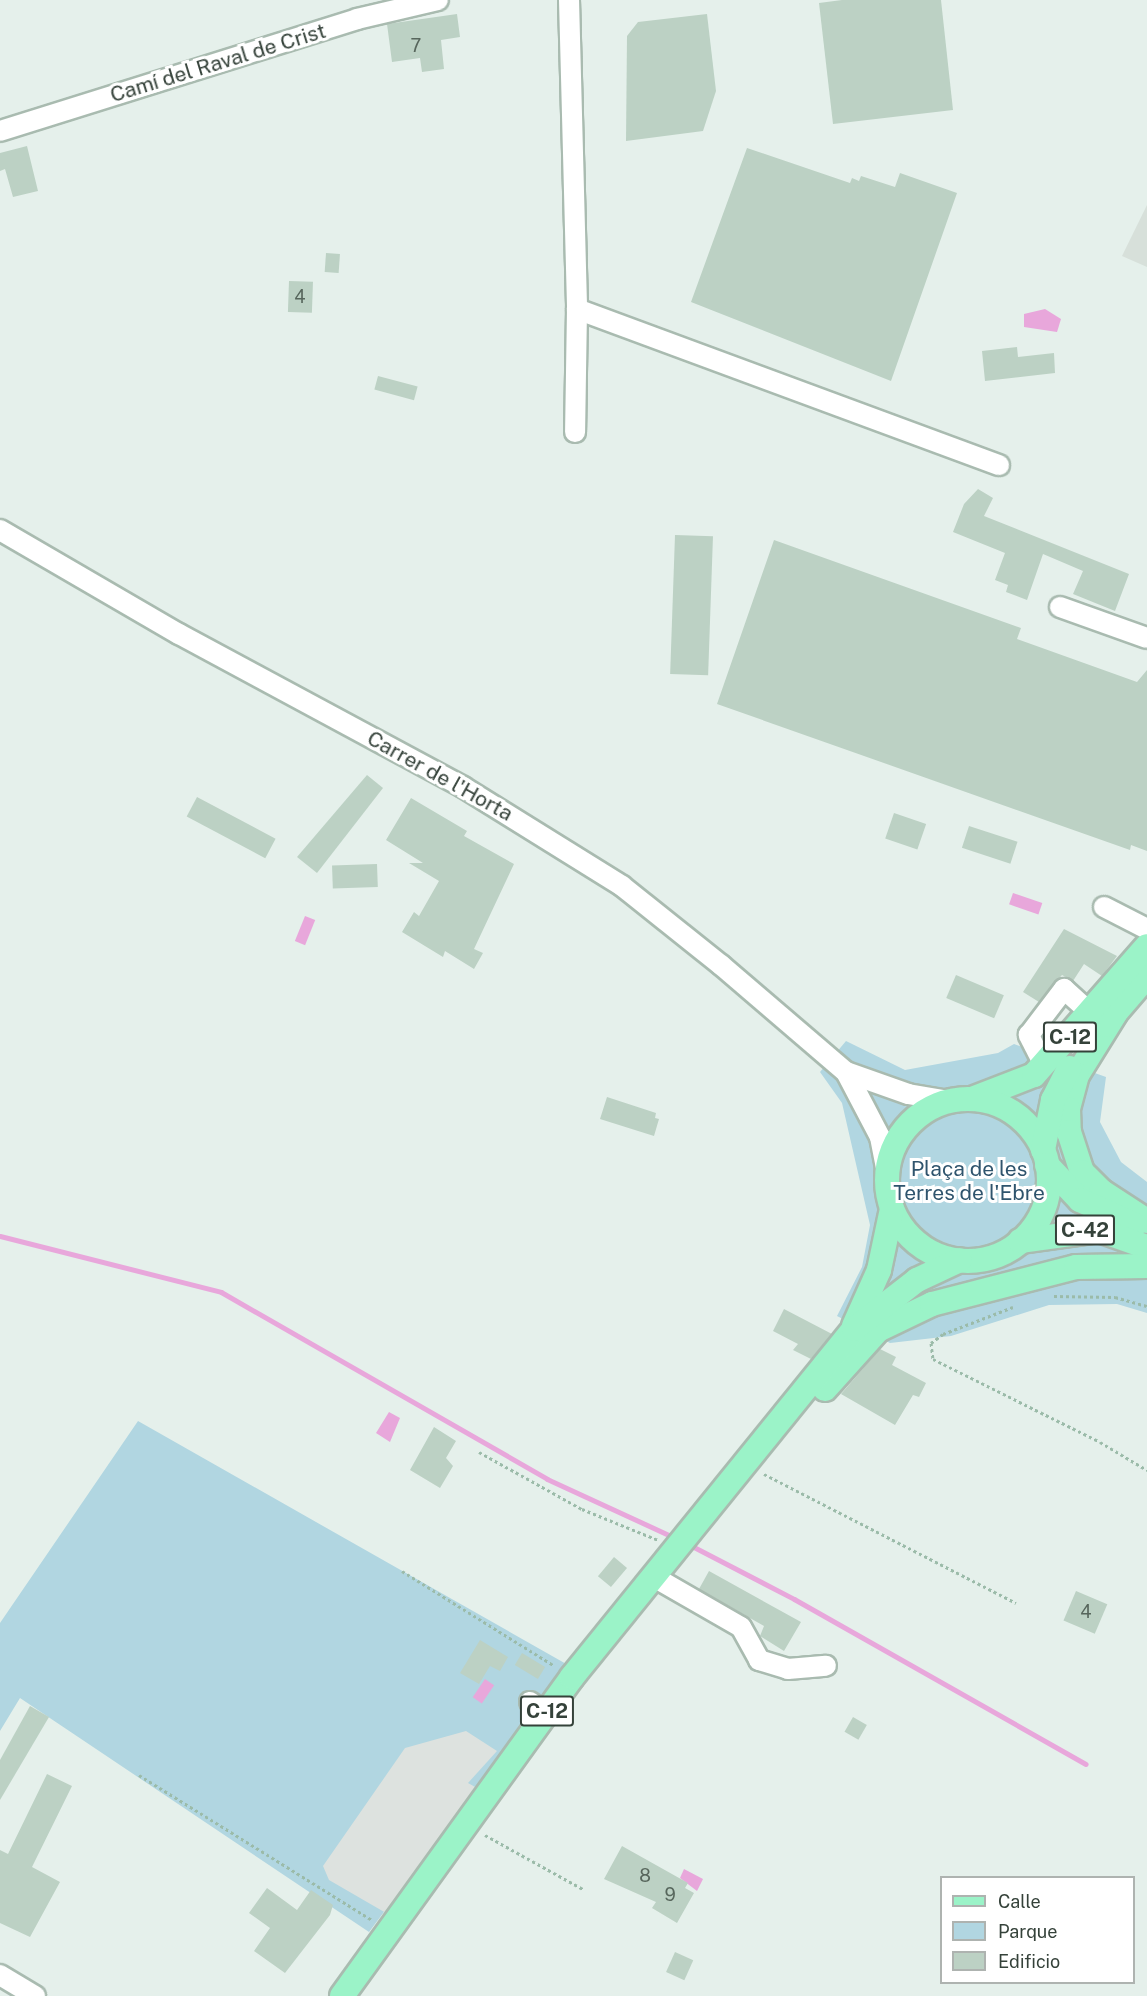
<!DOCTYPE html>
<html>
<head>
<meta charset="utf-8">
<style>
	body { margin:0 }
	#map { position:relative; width:1147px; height:1996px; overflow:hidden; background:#e5f0eb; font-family:"Public Sans",sans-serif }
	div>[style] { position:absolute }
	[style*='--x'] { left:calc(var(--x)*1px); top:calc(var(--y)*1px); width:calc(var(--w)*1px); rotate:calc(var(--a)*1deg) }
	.industrial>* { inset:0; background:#d7e0da }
	.green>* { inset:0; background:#b1d6e1 }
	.parking>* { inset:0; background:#dde2df }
	.water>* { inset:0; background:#e8a7db; transform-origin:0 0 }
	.stream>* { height:5px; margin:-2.5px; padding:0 2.5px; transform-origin:2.5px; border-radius:2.5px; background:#e8a7db }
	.building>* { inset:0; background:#bcd1c4; transform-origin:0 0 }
	.path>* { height:3px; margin-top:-1.5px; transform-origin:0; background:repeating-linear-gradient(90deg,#9bbba9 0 3px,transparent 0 6px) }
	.roads { filter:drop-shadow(2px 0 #a9bbb0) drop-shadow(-2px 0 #a9bbb0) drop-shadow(0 2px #a9bbb0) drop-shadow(0 -2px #a9bbb0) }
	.minor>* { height:20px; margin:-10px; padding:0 10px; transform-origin:10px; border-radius:10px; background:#fff }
	.major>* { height:24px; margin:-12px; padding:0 12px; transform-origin:12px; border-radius:12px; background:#9bf3c8 }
	.major>.ring { margin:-12px; padding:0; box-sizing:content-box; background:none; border:24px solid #9bf3c8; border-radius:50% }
	span { translate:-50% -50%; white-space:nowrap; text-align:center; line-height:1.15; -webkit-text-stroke:6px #fff; paint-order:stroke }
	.number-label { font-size:18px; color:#57665c }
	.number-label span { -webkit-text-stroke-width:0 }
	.shield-label span { padding:2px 4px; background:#fff; border:2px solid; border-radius:4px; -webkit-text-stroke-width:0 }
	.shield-label { font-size:20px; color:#35423a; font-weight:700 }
	.street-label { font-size:21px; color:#35423a }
	.park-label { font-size:21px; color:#2f546d }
	.legend { position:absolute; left:940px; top:1876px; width:195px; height:108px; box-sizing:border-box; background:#fff; border:2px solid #aeb3b0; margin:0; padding:8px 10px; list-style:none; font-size:18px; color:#35423a }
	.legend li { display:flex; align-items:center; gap:12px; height:30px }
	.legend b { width:30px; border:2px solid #aeb3b0 }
</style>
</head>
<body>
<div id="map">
	<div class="industrial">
		<div style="clip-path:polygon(1147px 205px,1147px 267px,1122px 256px)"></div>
	</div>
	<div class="green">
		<div style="clip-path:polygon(846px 1041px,905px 1070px,998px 1053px,1014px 1044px,1106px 1077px,1100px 1122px,1121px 1162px,1147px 1182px,1147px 1313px,1117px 1304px,1049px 1305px,951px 1336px,890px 1343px,837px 1316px,862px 1267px,870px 1225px,842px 1103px,820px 1072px)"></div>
		<div style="clip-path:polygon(138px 1421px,568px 1665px,369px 1932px,20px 1698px,0 1731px,0 1623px)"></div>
	</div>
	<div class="parking">
		<div style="clip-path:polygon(466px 1731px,497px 1751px,468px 1783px,477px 1788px,386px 1913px,329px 1880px,323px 1866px,405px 1748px)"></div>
	</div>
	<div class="water">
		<div style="clip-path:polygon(1045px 309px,1061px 319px,1057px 332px,1024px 327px,1024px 314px)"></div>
		<div style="left:1013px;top:893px;width:31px;height:12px;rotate:19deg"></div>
		<div style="left:305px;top:916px;width:11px;height:27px;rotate:22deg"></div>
		<div style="clip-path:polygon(389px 1412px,400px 1418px,390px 1442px,376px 1433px)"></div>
		<div style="left:485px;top:1679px;width:11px;height:22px;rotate:34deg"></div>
		<div style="clip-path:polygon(684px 1869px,703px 1879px,697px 1891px,680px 1878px)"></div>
	</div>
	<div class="stream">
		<div style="--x:0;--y:1236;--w:228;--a:14.2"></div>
		<div style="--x:221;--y:1292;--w:376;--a:29.8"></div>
		<div style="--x:547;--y:1479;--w:141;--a:24.7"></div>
		<div style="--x:686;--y:1543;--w:122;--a:27.4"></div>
		<div style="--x:794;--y:1599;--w:335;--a:29.5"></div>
	</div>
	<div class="building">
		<div style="clip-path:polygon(842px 0,941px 0,953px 110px,833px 124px,819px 3px)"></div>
		<div style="clip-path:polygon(457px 14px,460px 37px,441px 40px,444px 69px,422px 72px,420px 58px,392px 62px,387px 24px)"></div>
		<div style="clip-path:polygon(707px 14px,716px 91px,703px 131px,626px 141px,627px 36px,638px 22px)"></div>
		<div style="clip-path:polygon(27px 146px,38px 191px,13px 197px,5px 169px,0 171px,0 153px)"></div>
		<div style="clip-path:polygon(747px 148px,850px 183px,852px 178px,859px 181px,861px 176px,895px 187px,900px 173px,957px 193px,891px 381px,691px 302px)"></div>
		<div style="left:326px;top:253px;width:14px;height:19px;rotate:4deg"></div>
		<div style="left:289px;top:281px;width:24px;height:31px;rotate:2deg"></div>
		<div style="clip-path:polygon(1017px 347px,1018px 357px,1054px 353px,1055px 373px,985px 381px,982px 351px)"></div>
		<div style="left:378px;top:376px;width:41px;height:14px;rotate:15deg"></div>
		<div style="clip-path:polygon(978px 489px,993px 498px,984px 516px,1129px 574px,1115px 611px,1073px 594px,1083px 571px,1043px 554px,1027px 600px,1006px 592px,1008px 585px,995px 580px,1005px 553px,953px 532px,964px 504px)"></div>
		<div style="left:675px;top:535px;width:38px;height:139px;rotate:2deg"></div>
		<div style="clip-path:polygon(774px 540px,1021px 628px,1017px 639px,1137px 682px,1147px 670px,1147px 851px,1131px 845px,1130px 850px,717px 704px)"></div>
		<div style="clip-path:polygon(367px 775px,383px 788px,317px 873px,297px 857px)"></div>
		<div style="left:197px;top:797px;width:89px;height:22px;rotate:28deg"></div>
		<div style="clip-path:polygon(411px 798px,467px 831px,464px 836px,514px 864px,474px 949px,483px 953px,474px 969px,445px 951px,443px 957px,402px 932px,414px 912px,419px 916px,439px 881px,409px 863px,423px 863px,386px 840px)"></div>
		<div style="left:894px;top:813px;width:34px;height:27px;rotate:19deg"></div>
		<div style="left:969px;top:826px;width:51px;height:23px;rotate:18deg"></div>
		<div style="left:377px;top:864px;width:23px;height:45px;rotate:88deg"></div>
		<div style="clip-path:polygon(1064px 929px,1117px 956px,1102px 976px,1084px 964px,1073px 981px,1062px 975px,1039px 1002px,1023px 992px)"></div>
		<div style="left:956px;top:975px;width:52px;height:25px;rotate:23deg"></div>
		<div style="clip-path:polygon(607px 1097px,656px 1113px,655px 1118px,659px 1119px,654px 1136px,600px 1119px)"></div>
		<div style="clip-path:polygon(784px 1309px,832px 1334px,811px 1359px,793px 1350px,798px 1344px,773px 1331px)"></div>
		<div style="clip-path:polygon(880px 1349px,896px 1357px,892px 1365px,926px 1383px,919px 1397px,913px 1395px,895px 1425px,841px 1394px)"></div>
		<div style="clip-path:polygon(434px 1427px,456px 1441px,446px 1458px,453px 1466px,440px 1488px,410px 1470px)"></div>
		<div style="left:614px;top:1557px;width:17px;height:25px;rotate:40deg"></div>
		<div style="clip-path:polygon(709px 1571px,801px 1622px,784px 1651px,760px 1636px,764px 1626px,699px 1589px)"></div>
		<div style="left:1076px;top:1591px;width:34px;height:32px;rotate:23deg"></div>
		<div style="clip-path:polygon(480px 1640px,508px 1657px,500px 1671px,490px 1666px,479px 1684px,460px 1673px)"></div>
		<div style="left:522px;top:1653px;width:27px;height:14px;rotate:31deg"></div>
		<div style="clip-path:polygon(30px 1706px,49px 1717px,0 1800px,0 1760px)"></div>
		<div style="left:853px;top:1717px;width:16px;height:17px;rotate:30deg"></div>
		<div style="clip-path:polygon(47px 1774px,72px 1786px,32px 1867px,60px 1882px,30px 1937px,0 1923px,0 1850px,8px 1854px)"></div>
		<div style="clip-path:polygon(622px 1846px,688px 1883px,685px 1888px,694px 1893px,677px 1923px,652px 1908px,656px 1902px,604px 1879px)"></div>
		<div style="clip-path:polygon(267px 1888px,297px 1910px,311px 1890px,333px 1905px,330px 1915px,285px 1973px,254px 1951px,270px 1928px,249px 1913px)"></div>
		<div style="left:675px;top:1952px;width:20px;height:22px;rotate:24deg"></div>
	</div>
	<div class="path">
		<div style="--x:1054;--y:1296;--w:61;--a:0.9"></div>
		<div style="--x:1115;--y:1297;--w:33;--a:16"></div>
		<div style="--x:1013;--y:1307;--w:75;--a:158.9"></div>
		<div style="--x:943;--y:1334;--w:15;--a:143"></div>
		<div style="--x:931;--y:1343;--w:16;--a:83"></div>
		<div style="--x:933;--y:1359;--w:186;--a:26.4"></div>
		<div style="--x:1100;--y:1442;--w:55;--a:30.8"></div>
		<div style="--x:479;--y:1452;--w:118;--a:29"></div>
		<div style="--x:582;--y:1509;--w:82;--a:22.2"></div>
		<div style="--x:764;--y:1474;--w:283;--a:27.1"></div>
		<div style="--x:402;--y:1571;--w:178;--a:31.9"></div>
		<div style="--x:139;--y:1775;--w:274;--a:31.9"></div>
		<div style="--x:485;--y:1835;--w:112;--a:28.9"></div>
	</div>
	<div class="roads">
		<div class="minor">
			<div style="--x:569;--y:0;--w:309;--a:88.5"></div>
			<div style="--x:577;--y:309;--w:123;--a:90.9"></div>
			<div style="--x:0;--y:131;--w:374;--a:-17.4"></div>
			<div style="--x:357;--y:19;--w:83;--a:-13.2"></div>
			<div style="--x:577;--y:309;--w:450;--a:20.3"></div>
			<div style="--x:0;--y:530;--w:207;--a:30.2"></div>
			<div style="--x:179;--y:634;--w:323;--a:28.3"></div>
			<div style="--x:463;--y:787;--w:187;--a:31.9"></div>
			<div style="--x:622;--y:886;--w:127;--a:38.6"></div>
			<div style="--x:721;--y:965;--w:165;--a:40.6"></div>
			<div style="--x:846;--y:1072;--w:73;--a:62.4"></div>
			<div style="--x:880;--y:1137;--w:38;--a:79"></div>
			<div style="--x:1060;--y:607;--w:92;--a:19.6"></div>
			<div style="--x:1104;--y:907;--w:48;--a:27.1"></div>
			<div style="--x:1044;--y:1065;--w:34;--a:-117"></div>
			<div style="--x:1029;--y:1035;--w:58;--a:-52.7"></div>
			<div style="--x:1064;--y:989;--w:36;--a:42"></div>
			<div style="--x:846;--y:1072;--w:66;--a:19.5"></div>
			<div style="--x:908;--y:1094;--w:42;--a:9.7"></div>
			<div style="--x:654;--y:1577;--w:100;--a:29.9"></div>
			<div style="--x:741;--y:1627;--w:38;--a:61"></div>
			<div style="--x:759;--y:1660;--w:30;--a:17"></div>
			<div style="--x:788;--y:1669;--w:38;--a:-5"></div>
			<div style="--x:530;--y:1702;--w:19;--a:36"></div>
			<div style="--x:0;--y:1975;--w:41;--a:31"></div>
		</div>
		<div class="major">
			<div style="--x:1115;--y:1014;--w:72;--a:121.9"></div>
			<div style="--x:1077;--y:1075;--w:35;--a:105"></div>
			<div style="--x:1068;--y:1109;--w:23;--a:88"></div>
			<div style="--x:1069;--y:1132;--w:42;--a:72"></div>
			<div style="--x:1082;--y:1172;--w:27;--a:45"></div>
			<div style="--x:1101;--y:1191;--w:55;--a:33.1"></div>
			<div style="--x:1105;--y:1025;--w:65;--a:-49.4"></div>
			<div style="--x:972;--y:1099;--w:66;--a:-21.2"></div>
			<div style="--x:1034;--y:1075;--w:171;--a:-48.8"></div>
			<div class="ring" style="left:887px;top:1099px;width:138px;height:138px"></div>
			<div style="--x:1043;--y:1150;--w:51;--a:-78.7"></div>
			<div style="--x:1053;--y:1100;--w:36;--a:-63"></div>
			<div style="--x:1047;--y:1165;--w:48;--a:46.7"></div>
			<div style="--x:1080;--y:1200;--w:60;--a:24.4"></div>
			<div style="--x:1020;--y:1241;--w:80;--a:-7.9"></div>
			<div style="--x:1099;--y:1230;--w:51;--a:19.5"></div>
			<div style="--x:854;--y:1326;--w:61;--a:-65.9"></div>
			<div style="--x:879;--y:1270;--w:62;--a:-78"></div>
			<div style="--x:825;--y:1389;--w:79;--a:-48.1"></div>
			<div style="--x:878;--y:1330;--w:60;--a:-25.7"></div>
			<div style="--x:932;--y:1304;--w:149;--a:-14.4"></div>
			<div style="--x:1076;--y:1267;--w:71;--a:-0.8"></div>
			<div style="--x:342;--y:1996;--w:393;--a:-54.2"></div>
			<div style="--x:572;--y:1677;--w:448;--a:-51"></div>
			<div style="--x:854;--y:1329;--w:80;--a:-37.9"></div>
			<div style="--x:917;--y:1280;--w:47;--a:-24.9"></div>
		</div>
	</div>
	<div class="number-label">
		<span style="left:416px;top:46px">7</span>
		<span style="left:300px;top:297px">4</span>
		<span style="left:1086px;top:1612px">4</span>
		<span style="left:645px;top:1876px">8</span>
		<span style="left:670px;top:1895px">9</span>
	</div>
	<div class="shield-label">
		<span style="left:1070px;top:1037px">C-12</span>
		<span style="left:1085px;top:1230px">C-42</span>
		<span style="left:547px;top:1711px">C-12</span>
	</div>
	<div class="street-label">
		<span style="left:218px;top:63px;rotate:-17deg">Camí del Raval de Crist</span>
		<span style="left:440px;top:776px;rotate:29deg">Carrer de l'Horta</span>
	</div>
	<div class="park-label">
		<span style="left:969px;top:1181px">Plaça de les<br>Terres de l'Ebre</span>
	</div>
	<ul class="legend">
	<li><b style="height:8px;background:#9bf3c8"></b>Calle</li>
	<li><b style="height:16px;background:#b1d6e1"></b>Parque</li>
	<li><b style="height:16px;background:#bcd1c4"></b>Edificio</li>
	</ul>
</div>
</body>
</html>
